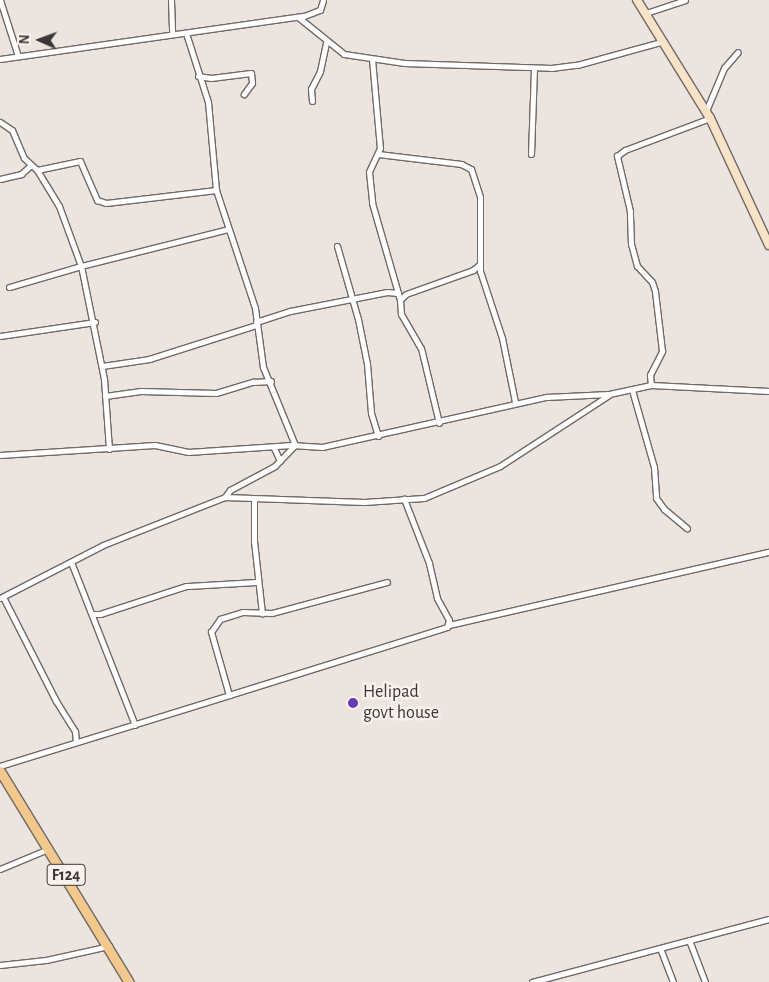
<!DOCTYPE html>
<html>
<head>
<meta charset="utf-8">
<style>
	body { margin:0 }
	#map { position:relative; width:769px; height:982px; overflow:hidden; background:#ece4df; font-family:"Alegreya Sans",sans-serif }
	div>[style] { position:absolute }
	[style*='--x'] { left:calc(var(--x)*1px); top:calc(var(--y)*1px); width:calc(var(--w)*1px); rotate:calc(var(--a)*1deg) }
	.roads { filter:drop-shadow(1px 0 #706966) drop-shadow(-1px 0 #706966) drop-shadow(0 1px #706966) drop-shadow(0 -1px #706966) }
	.street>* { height:5px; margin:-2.5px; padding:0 2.5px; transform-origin:2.5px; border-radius:2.5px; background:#fff }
	.secondary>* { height:8px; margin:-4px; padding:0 4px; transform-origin:4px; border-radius:4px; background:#f9e3c6 }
	.primary>* { height:9px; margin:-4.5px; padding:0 4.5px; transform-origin:4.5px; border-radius:4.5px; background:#f3c88d }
	.dots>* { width:14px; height:14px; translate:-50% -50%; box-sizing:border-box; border:2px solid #f9f1ed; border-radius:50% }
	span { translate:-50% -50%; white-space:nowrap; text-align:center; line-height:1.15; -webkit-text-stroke:5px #f9f1ed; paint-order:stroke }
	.shield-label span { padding:1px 4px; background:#f9f1ed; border:1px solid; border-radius:4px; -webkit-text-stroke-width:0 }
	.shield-label { font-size:16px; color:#393635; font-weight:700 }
	.poi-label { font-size:18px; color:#393635 }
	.left { translate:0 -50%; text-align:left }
	.north { position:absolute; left:15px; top:15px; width:50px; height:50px; -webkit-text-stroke:4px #f9f1ed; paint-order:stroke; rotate:272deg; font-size:14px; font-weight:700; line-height:20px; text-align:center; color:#393635 }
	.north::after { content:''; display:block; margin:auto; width:18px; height:22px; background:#393635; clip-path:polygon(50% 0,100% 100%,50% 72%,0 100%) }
</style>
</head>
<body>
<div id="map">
	<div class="roads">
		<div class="street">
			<div style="--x:0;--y:0;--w:59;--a:72.2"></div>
			<div style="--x:171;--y:0;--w:34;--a:88"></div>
			<div style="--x:646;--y:13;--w:41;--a:-18.4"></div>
			<div style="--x:298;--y:17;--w:59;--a:38.8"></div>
			<div style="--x:344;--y:54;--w:61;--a:8.5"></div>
			<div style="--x:404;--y:63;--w:147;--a:1.9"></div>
			<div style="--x:551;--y:68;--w:26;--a:-7"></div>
			<div style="--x:577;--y:65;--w:90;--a:-15.4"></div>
			<div style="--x:0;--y:59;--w:307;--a:-8.1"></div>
			<div style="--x:304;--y:16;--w:17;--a:-21"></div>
			<div style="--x:320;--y:10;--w:10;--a:-73"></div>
			<div style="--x:372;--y:59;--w:89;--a:84.9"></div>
			<div style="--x:380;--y:148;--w:26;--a:115"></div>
			<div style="--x:369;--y:172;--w:31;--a:84"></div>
			<div style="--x:372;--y:203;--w:101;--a:73.9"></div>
			<div style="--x:400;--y:300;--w:14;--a:86"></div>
			<div style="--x:401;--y:314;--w:39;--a:60"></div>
			<div style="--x:421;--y:348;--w:77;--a:76.5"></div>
			<div style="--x:198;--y:76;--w:13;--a:9"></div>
			<div style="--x:211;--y:78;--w:40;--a:-7.1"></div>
			<div style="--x:251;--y:73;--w:10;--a:84"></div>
			<div style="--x:252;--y:83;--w:14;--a:126"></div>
			<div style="--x:312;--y:101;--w:12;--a:-95"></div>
			<div style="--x:311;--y:89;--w:20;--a:-63"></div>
			<div style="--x:320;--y:71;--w:30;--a:-78"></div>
			<div style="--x:706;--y:111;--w:47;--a:-67.3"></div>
			<div style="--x:724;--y:68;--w:21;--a:-49"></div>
			<div style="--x:0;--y:122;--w:14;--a:34"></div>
			<div style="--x:12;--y:130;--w:30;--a:67"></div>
			<div style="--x:24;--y:158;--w:18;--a:43"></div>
			<div style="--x:37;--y:170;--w:42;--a:58.6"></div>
			<div style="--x:59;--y:206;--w:64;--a:69.9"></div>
			<div style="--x:81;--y:266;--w:75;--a:163.7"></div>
			<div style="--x:378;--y:154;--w:84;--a:6.9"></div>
			<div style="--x:461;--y:164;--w:11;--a:27"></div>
			<div style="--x:471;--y:169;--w:29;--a:72"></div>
			<div style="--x:480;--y:197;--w:74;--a:90"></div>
			<div style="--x:480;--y:271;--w:71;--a:71.8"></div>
			<div style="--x:502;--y:338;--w:65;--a:78.5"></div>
			<div style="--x:531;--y:154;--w:86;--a:-88"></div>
			<div style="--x:37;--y:170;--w:44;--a:-11.8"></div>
			<div style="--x:80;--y:161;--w:43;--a:66.4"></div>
			<div style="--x:97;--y:200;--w:9;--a:18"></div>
			<div style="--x:106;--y:203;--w:111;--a:-6.7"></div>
			<div style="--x:216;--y:190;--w:88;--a:-95.2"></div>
			<div style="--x:208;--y:102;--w:72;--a:-107.7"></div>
			<div style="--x:0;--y:179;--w:22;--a:-13"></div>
			<div style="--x:21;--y:174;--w:13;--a:-42"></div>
			<div style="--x:216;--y:190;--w:124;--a:71.7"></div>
			<div style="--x:255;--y:308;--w:60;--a:82.3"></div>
			<div style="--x:263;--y:367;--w:84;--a:67.7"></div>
			<div style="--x:295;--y:445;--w:29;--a:134"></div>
			<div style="--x:275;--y:466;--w:51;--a:151.9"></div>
			<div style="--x:230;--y:490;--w:9;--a:126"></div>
			<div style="--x:337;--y:246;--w:76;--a:74"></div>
			<div style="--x:358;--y:319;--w:46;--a:78.7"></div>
			<div style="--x:367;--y:364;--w:49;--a:85.3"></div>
			<div style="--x:371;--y:413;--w:24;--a:73"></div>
			<div style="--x:400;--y:300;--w:8;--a:-45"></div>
			<div style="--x:406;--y:294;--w:71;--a:-19.7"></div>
			<div style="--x:473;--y:270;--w:8;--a:-40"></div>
			<div style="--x:256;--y:322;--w:36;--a:-18"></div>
			<div style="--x:290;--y:311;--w:99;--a:-11.1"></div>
			<div style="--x:387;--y:292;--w:11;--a:5"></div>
			<div style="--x:0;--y:336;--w:96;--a:-8.4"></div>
			<div style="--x:102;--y:366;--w:48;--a:-8.5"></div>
			<div style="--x:149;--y:359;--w:112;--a:-17.6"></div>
			<div style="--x:651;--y:385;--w:10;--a:-96"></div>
			<div style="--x:650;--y:375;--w:27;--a:-63"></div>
			<div style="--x:662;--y:351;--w:60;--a:-96.7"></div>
			<div style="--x:655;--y:291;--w:9;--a:-108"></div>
			<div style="--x:652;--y:282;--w:22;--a:-133"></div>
			<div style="--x:637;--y:266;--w:23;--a:-105"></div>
			<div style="--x:631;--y:244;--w:33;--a:-92"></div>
			<div style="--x:630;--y:211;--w:57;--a:-103.3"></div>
			<div style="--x:617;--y:156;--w:10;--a:-37"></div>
			<div style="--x:625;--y:150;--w:91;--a:-20.6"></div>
			<div style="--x:632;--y:390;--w:80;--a:74.1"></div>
			<div style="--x:654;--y:467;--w:31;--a:86"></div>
			<div style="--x:656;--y:498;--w:14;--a:54"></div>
			<div style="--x:664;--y:509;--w:30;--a:40"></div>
			<div style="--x:105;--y:396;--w:36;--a:-8"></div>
			<div style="--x:141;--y:391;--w:75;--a:1.5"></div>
			<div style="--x:216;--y:393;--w:39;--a:-17"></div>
			<div style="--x:253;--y:382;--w:18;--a:-3"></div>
			<div style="--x:274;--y:448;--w:14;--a:65"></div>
			<div style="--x:109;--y:449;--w:70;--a:-94.1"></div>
			<div style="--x:104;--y:379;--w:115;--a:-101.5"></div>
			<div style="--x:81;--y:266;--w:152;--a:-14.1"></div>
			<div style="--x:0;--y:455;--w:155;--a:-3.7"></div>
			<div style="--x:155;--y:445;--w:34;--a:12"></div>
			<div style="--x:188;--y:452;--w:104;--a:-3.9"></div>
			<div style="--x:292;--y:445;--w:30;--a:4"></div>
			<div style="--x:322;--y:447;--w:230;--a:-12.6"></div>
			<div style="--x:546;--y:397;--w:63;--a:-2.7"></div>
			<div style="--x:609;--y:394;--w:43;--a:-12.1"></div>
			<div style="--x:651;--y:385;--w:118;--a:2.9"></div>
			<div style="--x:254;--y:498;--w:43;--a:90"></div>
			<div style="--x:254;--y:541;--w:73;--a:83.7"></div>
			<div style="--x:71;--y:562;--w:175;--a:68.6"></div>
			<div style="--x:3;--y:597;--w:117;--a:63"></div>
			<div style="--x:56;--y:701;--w:36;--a:58"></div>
			<div style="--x:75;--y:731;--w:11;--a:85"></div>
			<div style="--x:0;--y:598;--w:116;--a:-27.2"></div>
			<div style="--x:103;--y:545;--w:131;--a:-21.5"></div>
			<div style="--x:225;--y:497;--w:139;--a:2.1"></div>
			<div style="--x:364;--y:502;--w:60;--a:-3.8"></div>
			<div style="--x:424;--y:498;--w:82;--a:-22.8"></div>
			<div style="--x:500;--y:466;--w:130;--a:-33.1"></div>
			<div style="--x:92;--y:614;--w:8;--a:0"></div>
			<div style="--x:100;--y:614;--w:90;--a:-18"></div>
			<div style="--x:186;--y:586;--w:72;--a:-3.2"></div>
			<div style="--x:449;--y:625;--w:328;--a:-12.9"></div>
			<div style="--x:229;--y:695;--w:228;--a:-17.3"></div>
			<div style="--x:447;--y:627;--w:7;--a:-74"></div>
			<div style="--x:449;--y:620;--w:25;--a:-119"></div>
			<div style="--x:437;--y:598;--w:36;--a:-103"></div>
			<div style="--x:429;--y:563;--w:69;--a:-111.3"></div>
			<div style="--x:0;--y:766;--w:240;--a:-17.2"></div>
			<div style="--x:229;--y:695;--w:66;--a:-105.9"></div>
			<div style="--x:211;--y:632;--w:16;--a:-55"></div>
			<div style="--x:220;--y:619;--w:24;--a:-17"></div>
			<div style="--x:243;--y:612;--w:29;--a:2"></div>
			<div style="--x:272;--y:613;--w:119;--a:-15.1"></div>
			<div style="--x:0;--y:869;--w:52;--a:-22.6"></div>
			<div style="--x:689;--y:940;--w:45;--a:69.1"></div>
			<div style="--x:660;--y:948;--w:36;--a:69"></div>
			<div style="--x:0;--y:965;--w:46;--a:-6.2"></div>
			<div style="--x:46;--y:960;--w:65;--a:-12.5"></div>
			<div style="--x:532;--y:982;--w:245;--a:-14.9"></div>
		</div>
		<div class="secondary">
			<div style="--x:637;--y:0;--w:139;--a:58.3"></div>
			<div style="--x:710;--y:118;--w:140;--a:65.1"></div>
		</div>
		<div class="primary">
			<div style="--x:0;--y:771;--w:247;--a:58.6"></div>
		</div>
	</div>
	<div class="dots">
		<div style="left:353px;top:703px;background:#683bb2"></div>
	</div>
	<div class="shield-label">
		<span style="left:66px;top:875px">F124</span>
	</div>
	<div class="poi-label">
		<span class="left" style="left:363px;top:703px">Helipad<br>govt house</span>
	</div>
	<div class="north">N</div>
</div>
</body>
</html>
